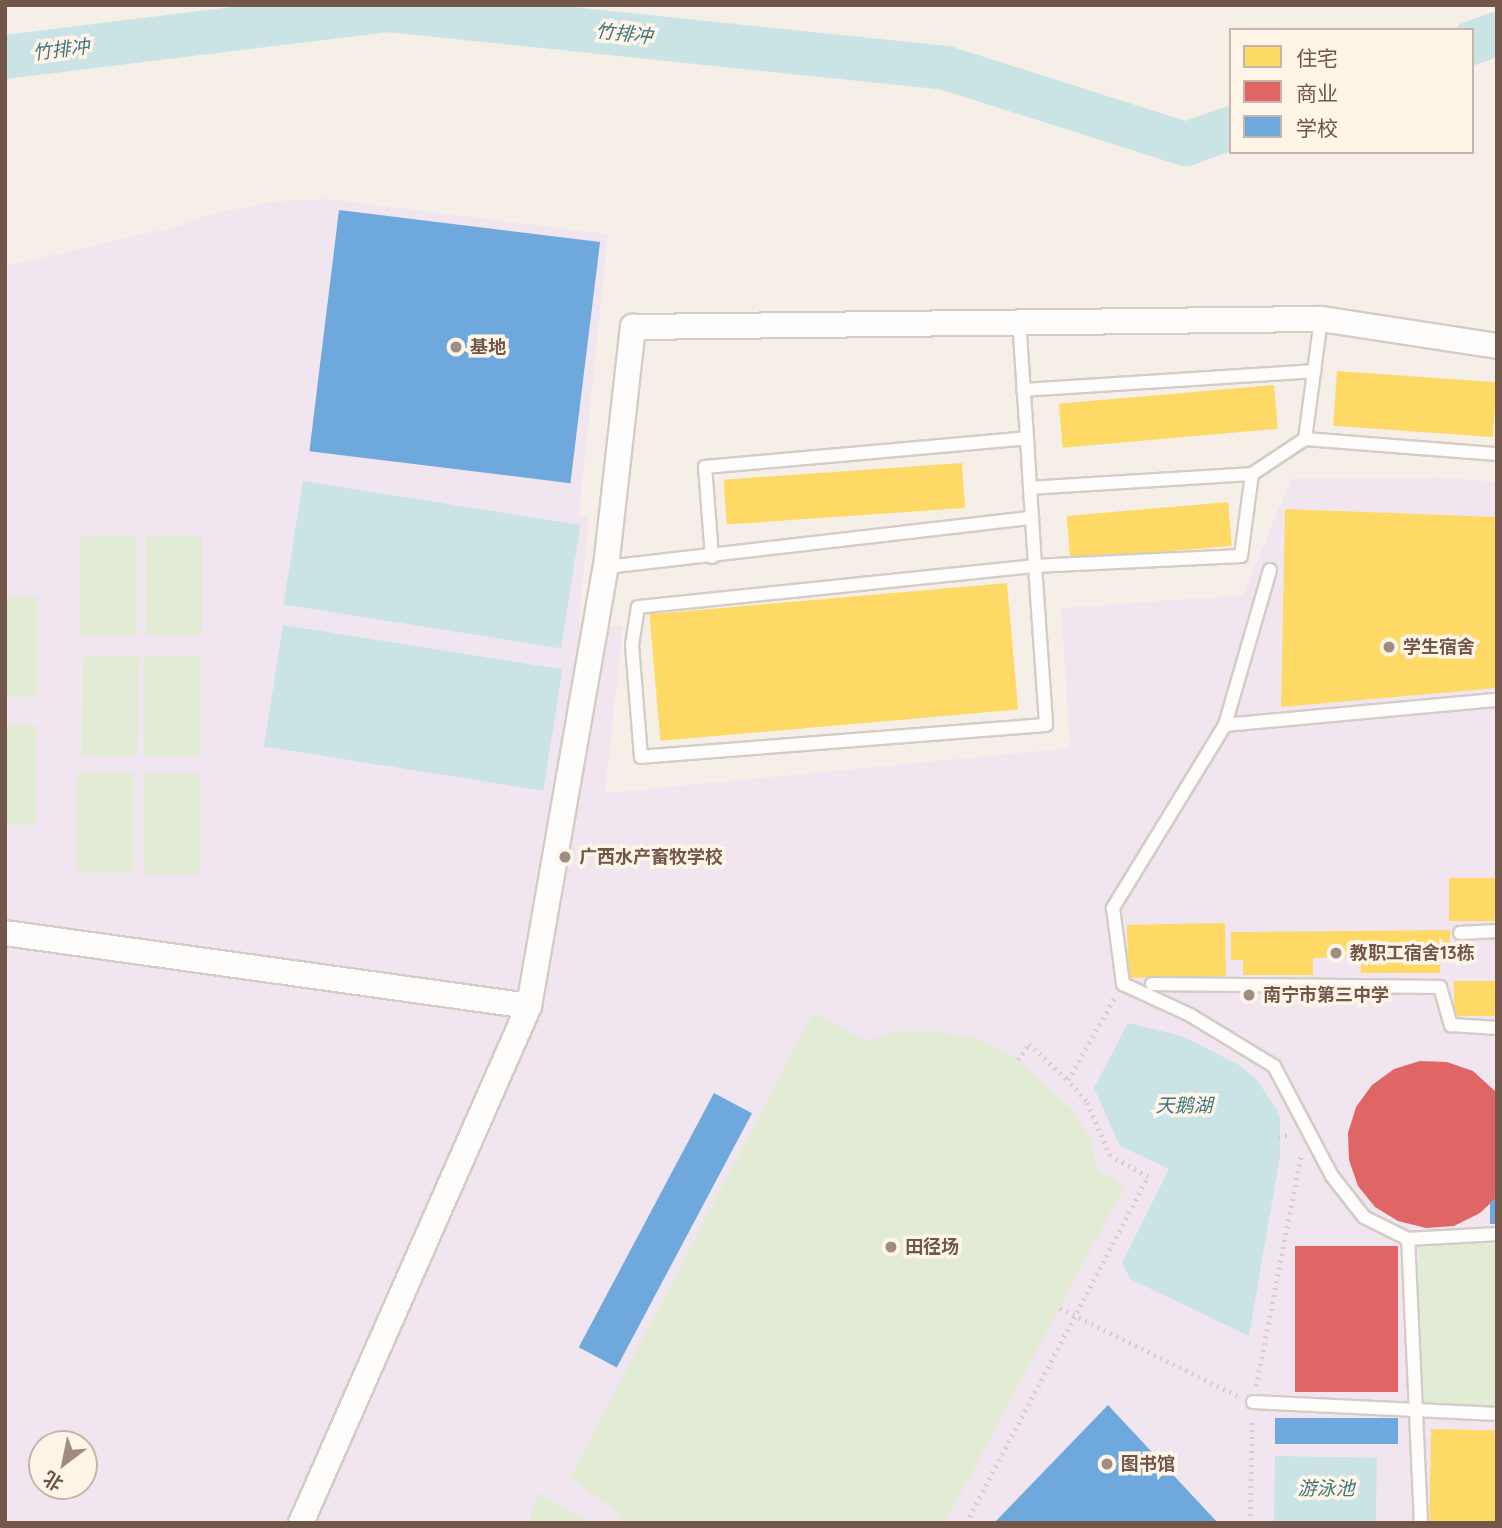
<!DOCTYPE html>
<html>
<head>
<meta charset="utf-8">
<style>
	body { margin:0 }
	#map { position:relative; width:1502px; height:1528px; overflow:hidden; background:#f5efe8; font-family:Quicksand,"Noto Sans SC",sans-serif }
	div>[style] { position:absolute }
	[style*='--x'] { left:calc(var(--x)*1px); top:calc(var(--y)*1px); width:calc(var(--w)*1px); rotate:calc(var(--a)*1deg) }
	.education>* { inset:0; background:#f1e6f0 }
	.green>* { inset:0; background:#e2ebd3; transform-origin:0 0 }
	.water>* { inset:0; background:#cae4e5; transform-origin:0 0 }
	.homes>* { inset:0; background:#ffd966; transform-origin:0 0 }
	.shops>* { inset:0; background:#e06666; transform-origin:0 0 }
	.schools>* { inset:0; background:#6fa8dc; transform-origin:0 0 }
	.river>* { height:44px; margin:-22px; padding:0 22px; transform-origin:22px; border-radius:22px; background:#cae4e5 }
	.path>* { height:4.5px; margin-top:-2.25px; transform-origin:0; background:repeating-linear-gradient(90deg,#d7cec9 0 2px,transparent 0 7px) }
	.roads { filter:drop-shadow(2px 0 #d4ccc6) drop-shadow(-2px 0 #d4ccc6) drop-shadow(0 2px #d4ccc6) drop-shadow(0 -2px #d4ccc6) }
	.lane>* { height:12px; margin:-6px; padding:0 6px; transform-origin:6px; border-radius:6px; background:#fefdfc }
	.street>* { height:24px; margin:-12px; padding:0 12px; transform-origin:12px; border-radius:12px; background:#fefdfc }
	.dots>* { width:19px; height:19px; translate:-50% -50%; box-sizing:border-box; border:4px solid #fef4e7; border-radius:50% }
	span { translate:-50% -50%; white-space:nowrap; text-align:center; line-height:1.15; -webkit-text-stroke:7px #fef4e7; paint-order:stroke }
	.poi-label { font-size:18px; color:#725649; font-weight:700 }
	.left { translate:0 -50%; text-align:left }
	.water-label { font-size:19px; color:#41777e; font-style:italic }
	.frame { position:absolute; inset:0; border:7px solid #725649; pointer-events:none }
	.legend { position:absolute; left:1229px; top:28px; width:245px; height:126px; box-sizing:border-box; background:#fef4e7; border:2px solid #c6b5a8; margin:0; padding:9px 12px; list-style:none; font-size:21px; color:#725649 }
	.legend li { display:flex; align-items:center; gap:14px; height:35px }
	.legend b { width:35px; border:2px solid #c6b5a8 }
	.north { position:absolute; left:28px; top:1430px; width:70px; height:70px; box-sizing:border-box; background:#fef4e7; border:2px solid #c6b5a8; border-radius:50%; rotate:212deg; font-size:19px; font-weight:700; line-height:28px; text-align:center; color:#725649 }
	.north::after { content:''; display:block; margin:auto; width:24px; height:32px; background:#a08c81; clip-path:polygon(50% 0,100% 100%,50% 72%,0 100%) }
</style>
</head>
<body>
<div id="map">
	<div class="education">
		<div style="clip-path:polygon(evenodd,327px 199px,608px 234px,579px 515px,589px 518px,579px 622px,623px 627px,605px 793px,1070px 748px,1061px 608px,1243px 595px,1291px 479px,1441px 477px,1497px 482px,1497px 1523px,5px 1523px,5px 266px,182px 225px,210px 214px,278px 201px,327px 199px,42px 1444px,84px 1444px,84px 1486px,42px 1486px,42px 1444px)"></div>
	</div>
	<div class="green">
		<div style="left:81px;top:536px;width:56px;height:100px"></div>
		<div style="left:146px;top:536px;width:56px;height:100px"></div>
		<div style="left:5px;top:597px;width:32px;height:100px"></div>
		<div style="left:83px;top:655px;width:56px;height:100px;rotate:1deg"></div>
		<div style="left:144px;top:656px;width:56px;height:100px"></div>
		<div style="left:5px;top:725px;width:31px;height:100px"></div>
		<div style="left:77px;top:773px;width:56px;height:100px"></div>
		<div style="left:144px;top:774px;width:56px;height:100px"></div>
		<div style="clip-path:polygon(813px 1013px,867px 1041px,897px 1031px,929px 1031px,973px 1038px,1009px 1053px,1070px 1107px,1091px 1139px,1096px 1168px,1124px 1187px,945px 1523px,621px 1523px,617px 1512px,570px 1478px)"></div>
		<div style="left:1497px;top:1244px;width:162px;height:78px;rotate:90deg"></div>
		<div style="clip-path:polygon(538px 1493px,592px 1523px,528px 1523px)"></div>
	</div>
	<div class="water">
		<div style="left:303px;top:481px;width:281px;height:125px;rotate:9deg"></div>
		<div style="left:283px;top:625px;width:283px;height:123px;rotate:9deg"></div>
		<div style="clip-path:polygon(1128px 1023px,1182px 1036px,1239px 1065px,1257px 1080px,1280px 1115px,1280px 1156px,1249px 1336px,1130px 1279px,1122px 1263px,1169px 1169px,1120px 1146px,1094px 1088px)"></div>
		<div style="left:1275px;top:1456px;width:102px;height:67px;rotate:1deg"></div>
	</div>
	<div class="homes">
		<div style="left:1337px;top:371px;width:160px;height:55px;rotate:4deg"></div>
		<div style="left:1274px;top:385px;width:44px;height:216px;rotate:85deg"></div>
		<div style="left:962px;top:463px;width:45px;height:239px;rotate:86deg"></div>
		<div style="left:1228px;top:502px;width:44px;height:162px;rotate:85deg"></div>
		<div style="clip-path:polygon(1285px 509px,1497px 517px,1497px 688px,1281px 707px)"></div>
		<div style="left:1007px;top:583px;width:127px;height:359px;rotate:85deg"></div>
		<div style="left:1497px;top:878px;width:43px;height:48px;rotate:90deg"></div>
		<div style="left:1225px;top:923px;width:53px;height:98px;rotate:89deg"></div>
		<div style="clip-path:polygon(1450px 930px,1450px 950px,1440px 950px,1440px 973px,1361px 973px,1361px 957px,1313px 958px,1313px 975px,1243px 975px,1243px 960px,1231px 960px,1231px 932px)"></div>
		<div style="left:1454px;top:981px;width:43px;height:35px"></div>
		<div style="left:1431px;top:1429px;width:66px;height:94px;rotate:1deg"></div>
	</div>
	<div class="shops">
		<div style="clip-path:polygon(1420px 1061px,1447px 1062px,1473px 1071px,1497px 1093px,1497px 1197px,1480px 1213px,1454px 1226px,1426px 1228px,1398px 1221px,1375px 1207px,1358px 1186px,1349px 1160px,1348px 1133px,1356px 1107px,1372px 1085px,1394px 1069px)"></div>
		<div style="left:1295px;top:1246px;width:103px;height:146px"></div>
	</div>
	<div class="schools">
		<div style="left:339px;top:210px;width:263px;height:243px;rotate:7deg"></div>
		<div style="left:714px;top:1093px;width:43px;height:288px;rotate:28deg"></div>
		<div style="clip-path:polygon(1497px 1197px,1497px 1224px,1490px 1224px,1490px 1203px)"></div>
		<div style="clip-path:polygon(1108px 1405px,1218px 1523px,994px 1523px)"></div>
		<div style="left:1398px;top:1418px;width:26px;height:123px;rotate:90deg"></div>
	</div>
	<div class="river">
		<div style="--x:1472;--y:43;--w:27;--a:-20"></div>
		<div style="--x:5;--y:57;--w:387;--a:-7"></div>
		<div style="--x:389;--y:10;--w:560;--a:5.94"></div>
		<div style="--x:946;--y:68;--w:252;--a:17.6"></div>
		<div style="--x:1186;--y:144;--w:48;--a:-19.6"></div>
	</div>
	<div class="path">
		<div style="--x:1018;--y:1060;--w:19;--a:-55"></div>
		<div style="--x:1029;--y:1044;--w:53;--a:42.7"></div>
		<div style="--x:1278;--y:1137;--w:11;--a:-15"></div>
		<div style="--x:1060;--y:1308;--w:199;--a:26.3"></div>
		<div style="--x:1256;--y:1386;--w:236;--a:-79"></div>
		<div style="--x:966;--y:1523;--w:391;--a:-62.3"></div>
		<div style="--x:1148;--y:1177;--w:43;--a:-151.1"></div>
		<div style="--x:1110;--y:1156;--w:60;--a:-113.6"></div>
		<div style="--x:1086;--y:1101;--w:28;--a:-131"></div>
		<div style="--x:1068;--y:1080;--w:95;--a:-60.5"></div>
		<div style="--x:1250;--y:1523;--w:104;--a:-88.9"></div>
	</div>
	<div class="roads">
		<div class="lane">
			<div style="--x:1019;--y:320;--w:118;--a:86.1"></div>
			<div style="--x:1027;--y:438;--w:50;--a:86.6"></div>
			<div style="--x:1030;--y:488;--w:78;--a:86.3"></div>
			<div style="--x:1035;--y:566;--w:159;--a:86"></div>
			<div style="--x:1046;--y:725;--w:406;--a:175.5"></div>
			<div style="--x:641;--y:757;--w:112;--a:-94.6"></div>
			<div style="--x:632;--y:645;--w:38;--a:-81"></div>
			<div style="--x:638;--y:607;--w:399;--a:-5.9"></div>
			<div style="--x:1035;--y:566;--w:206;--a:-2.8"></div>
			<div style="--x:1241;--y:556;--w:83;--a:-82.4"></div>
			<div style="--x:1252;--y:474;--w:222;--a:176.4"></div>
			<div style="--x:1023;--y:390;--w:292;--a:-3.7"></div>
			<div style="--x:1305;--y:439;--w:121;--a:-82.4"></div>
			<div style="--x:1252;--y:474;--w:64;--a:-33.4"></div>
			<div style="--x:1305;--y:439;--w:193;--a:4.5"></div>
			<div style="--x:712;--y:557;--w:90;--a:-94.4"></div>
			<div style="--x:705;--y:467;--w:323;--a:-5.1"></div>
			<div style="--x:606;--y:567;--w:429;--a:-6.6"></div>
			<div style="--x:1270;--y:570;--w:161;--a:106.2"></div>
			<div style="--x:1225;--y:725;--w:215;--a:121.5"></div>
			<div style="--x:1113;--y:908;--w:77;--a:82.5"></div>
			<div style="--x:1123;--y:984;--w:74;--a:24.8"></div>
			<div style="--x:1190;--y:1015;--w:98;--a:31.3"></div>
			<div style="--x:1274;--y:1066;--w:124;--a:62.2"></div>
			<div style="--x:1332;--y:1176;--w:52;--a:52"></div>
			<div style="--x:1364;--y:1217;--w:49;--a:26.6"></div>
			<div style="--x:1225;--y:725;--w:273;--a:-5.3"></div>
			<div style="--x:1460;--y:933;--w:37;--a:-3"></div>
			<div style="--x:1152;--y:984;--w:288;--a:0.6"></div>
			<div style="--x:1440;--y:987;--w:40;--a:74"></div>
			<div style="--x:1451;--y:1025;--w:46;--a:3.7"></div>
			<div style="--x:1253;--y:1402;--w:244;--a:2.8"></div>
			<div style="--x:1421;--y:1523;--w:284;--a:-92.6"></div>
			<div style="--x:1408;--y:1239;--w:89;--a:-3.2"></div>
		</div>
		<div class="street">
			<div style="--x:5;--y:933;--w:529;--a:7.93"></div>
			<div style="--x:301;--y:1523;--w:565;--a:-66.2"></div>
			<div style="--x:529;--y:1006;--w:446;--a:-80.1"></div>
			<div style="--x:606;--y:567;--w:242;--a:-83.6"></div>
			<div style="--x:633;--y:327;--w:688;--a:-0.67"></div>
			<div style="--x:1321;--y:319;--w:178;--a:8.7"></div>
		</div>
	</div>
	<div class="dots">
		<div style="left:456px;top:347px;background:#a08c81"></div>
		<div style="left:1389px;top:647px;background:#a08c81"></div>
		<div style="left:565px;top:857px;background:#a08c81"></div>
		<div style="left:1336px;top:953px;background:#a08c81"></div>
		<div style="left:1249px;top:995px;background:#a08c81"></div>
		<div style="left:891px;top:1247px;background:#a08c81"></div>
		<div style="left:1107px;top:1464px;background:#a08c81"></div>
	</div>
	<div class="poi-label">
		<span class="left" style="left:470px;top:347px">基地</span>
		<span class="left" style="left:1403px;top:647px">学生宿舍</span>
		<span class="left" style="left:579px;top:857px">广西水产畜牧学校</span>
		<span class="left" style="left:1350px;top:953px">教职工宿舍13栋</span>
		<span class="left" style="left:1263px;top:995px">南宁市第三中学</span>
		<span class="left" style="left:905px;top:1247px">田径场</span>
		<span class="left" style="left:1121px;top:1464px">图书馆</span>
	</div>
	<div class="water-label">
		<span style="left:624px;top:34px;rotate:6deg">竹排冲</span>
		<span style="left:61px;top:50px;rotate:-7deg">竹排冲</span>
		<span style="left:1184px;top:1106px">天鹅湖</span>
		<span style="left:1326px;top:1489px">游泳池</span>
	</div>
	<div class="frame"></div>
	<ul class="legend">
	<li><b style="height:19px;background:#ffd966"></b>住宅</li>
	<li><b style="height:19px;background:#e06666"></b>商业</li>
	<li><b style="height:19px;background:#6fa8dc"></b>学校</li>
	</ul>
	<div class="north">北</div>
</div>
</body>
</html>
